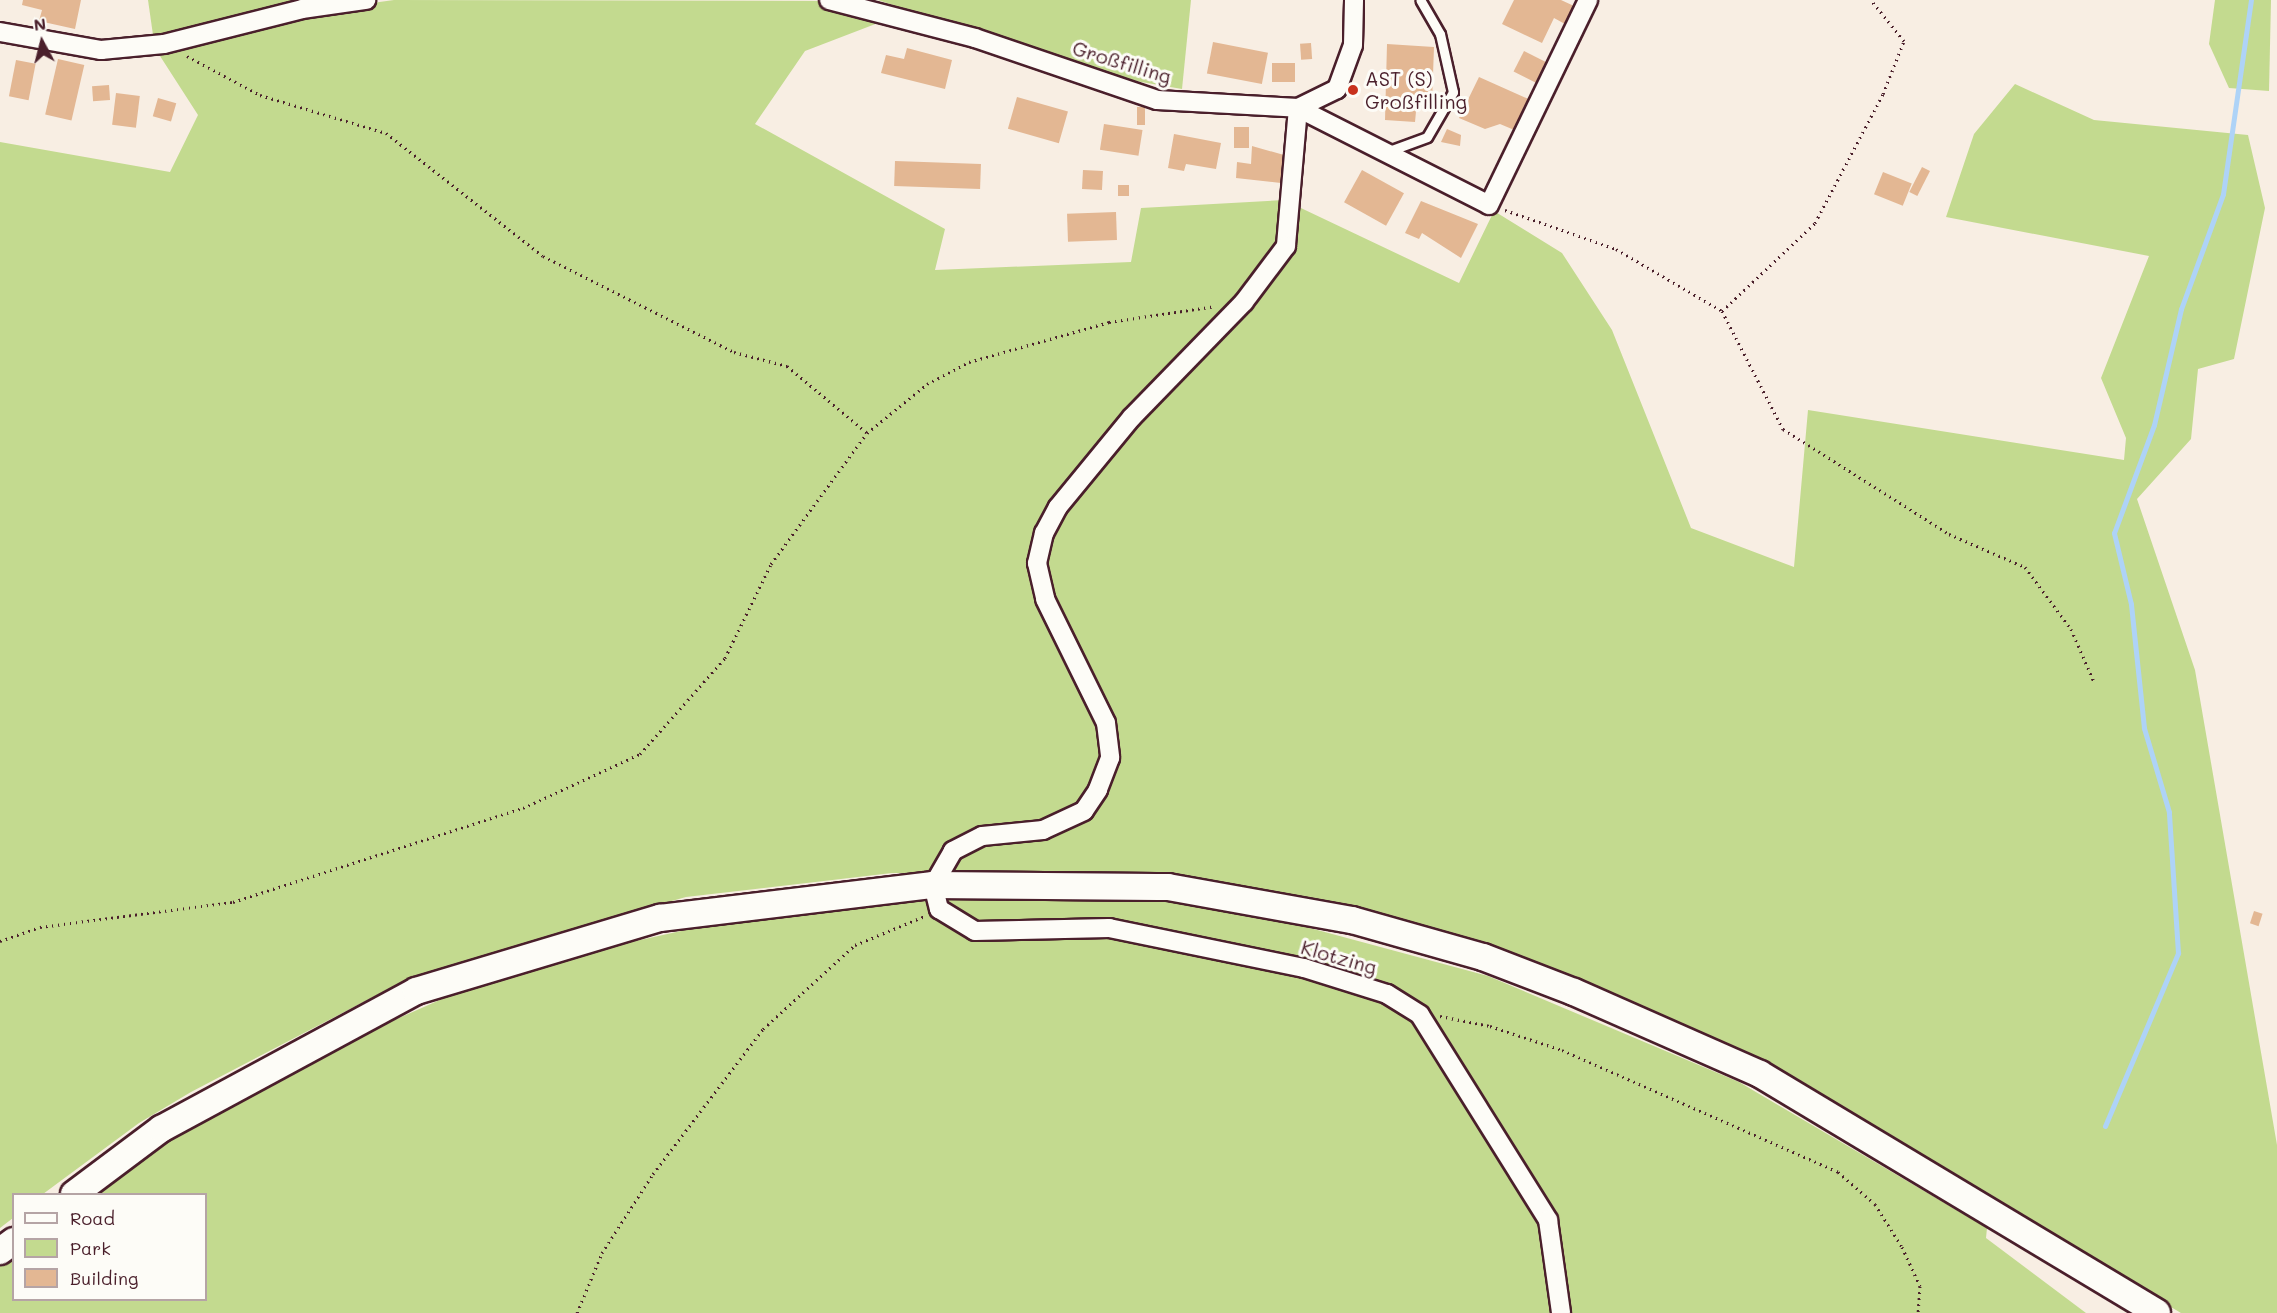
<!DOCTYPE html>
<html>
<head>
<meta charset="utf-8">
<style>
	body { margin:0 }
	#map { position:relative; width:2277px; height:1313px; overflow:hidden; background:#f8eee3; font-family:Mali,sans-serif }
	div>[style] { position:absolute }
	[style*='--x'] { left:calc(var(--x)*1px); top:calc(var(--y)*1px); width:calc(var(--w)*1px); rotate:calc(var(--a)*1deg) }
	.green>* { inset:0; background:#c3da8f }
	.stream>* { height:5px; margin:-2.5px; padding:0 2.5px; transform-origin:2.5px; border-radius:2.5px; background:#aed3f7 }
	.building>* { inset:0; background:#e3b793; transform-origin:0 0 }
	.path>* { height:3px; margin-top:-1.5px; transform-origin:0; background:repeating-linear-gradient(90deg,#4a1f2b 0 1.5px,transparent 0 6px) }
	.roads { filter:drop-shadow(2px 0 #4a1f2b) drop-shadow(-2px 0 #4a1f2b) drop-shadow(0 2px #4a1f2b) drop-shadow(0 -2px #4a1f2b) }
	.lane>* { height:9px; margin:-4.5px; padding:0 4.5px; transform-origin:4.5px; border-radius:4.5px; background:#fdfcf7 }
	.street>* { height:18px; margin:-9px; padding:0 9px; transform-origin:9px; border-radius:9px; background:#fdfcf7 }
	.secondary>* { height:26px; margin:-13px; padding:0 13px; transform-origin:13px; border-radius:13px; background:#fdfcf7 }
	.dots>* { width:16px; height:16px; translate:-50% -50%; box-sizing:border-box; border:3px solid #fdfcf7; border-radius:50% }
	span { translate:-50% -50%; white-space:nowrap; text-align:center; line-height:1.15; -webkit-text-stroke:6px #fdfcf7; paint-order:stroke }
	.street-label { font-size:20px; color:#4a1f2b }
	.poi-label { font-size:20px; color:#4a1f2b }
	.left { translate:0 -50%; text-align:left }
	.legend { position:absolute; left:12px; top:1193px; width:195px; height:108px; box-sizing:border-box; background:#fdfcf7; border:2px solid #b5a4a5; margin:0; padding:8px 10px; list-style:none; font-size:18px; color:#4a1f2b }
	.legend li { display:flex; align-items:center; gap:12px; height:30px }
	.legend b { width:30px; border:2px solid #b5a4a5 }
	.north { position:absolute; left:12px; top:12px; width:60px; height:60px; -webkit-text-stroke:4px #fdfcf7; paint-order:stroke; rotate:353deg; font-size:16px; font-weight:700; line-height:24px; text-align:center; color:#4a1f2b }
	.north::after { content:''; display:block; margin:auto; width:21px; height:27px; background:#4a1f2b; clip-path:polygon(50% 0,100% 100%,50% 72%,0 100%) }
</style>
</head>
<body>
<div id="map">
	<div class="green">
		<div style="clip-path:polygon(148px 0,328px 0,153px 35px)"></div>
		<div style="clip-path:polygon(394px 0,834px 1px,878px 23px,805px 51px,755px 124px,945px 229px,935px 270px,1131px 262px,1141px 208px,1284px 200px,1459px 283px,1494px 211px,1562px 253px,1612px 330px,1691px 528px,1794px 567px,1808px 410px,2124px 460px,2126px 438px,2101px 378px,2149px 256px,1946px 217px,1974px 134px,2015px 84px,2094px 120px,2248px 135px,2265px 208px,2234px 359px,2198px 369px,2191px 439px,2137px 499px,2195px 670px,2277px 1145px,2277px 1313px,2181px 1313px,1777px 1074px,1532px 962px,1373px 913px,1147px 872px,892px 873px,686px 897px,586px 925px,394px 986px,191px 1092px,139px 1123px,43px 1194px,14px 1194px,13px 1218px,0 1228px,0 142px,170px 172px,198px 115px,160px 56px,300px 13px)"></div>
		<div style="clip-path:polygon(878px 0,1191px 0,1182px 89px,1095px 74px)"></div>
		<div style="clip-path:polygon(2215px 0,2271px 0,2269px 91px,2229px 88px,2209px 44px)"></div>
		<div style="clip-path:polygon(978px 891px,1149px 897px,1265px 916px,1488px 976px,1739px 1082px,1987px 1228px,1986px 1238px,2086px 1313px,0 1313px,0 1262px,13px 1252px,14px 1300px,206px 1300px,206px 1194px,91px 1194px,192px 1123px,356px 1037px,451px 995px,586px 952px,699px 927px)"></div>
	</div>
	<div class="stream">
		<div style="--x:2105;--y:1126;--w:188;--a:-67.1"></div>
		<div style="--x:2178;--y:953;--w:141;--a:-93.7"></div>
		<div style="--x:2169;--y:812;--w:88;--a:-106.6"></div>
		<div style="--x:2144;--y:728;--w:125;--a:-96"></div>
		<div style="--x:2131;--y:604;--w:73;--a:-103.5"></div>
		<div style="--x:2114;--y:533;--w:115;--a:-69.7"></div>
		<div style="--x:2154;--y:425;--w:119;--a:-76.9"></div>
		<div style="--x:2181;--y:309;--w:122;--a:-69.9"></div>
		<div style="--x:2223;--y:194;--w:196;--a:-81.8"></div>
	</div>
	<div class="building">
		<div style="clip-path:polygon(23px 0,81px 0,75px 29px,39px 21px,42px 10px,22px 5px)"></div>
		<div style="clip-path:polygon(1514px 0,1561px 0,1574px 6px,1565px 24px,1554px 18px,1542px 43px,1502px 24px)"></div>
		<div style="left:1213px;top:42px;width:56px;height:32px;rotate:11deg"></div>
		<div style="left:1311px;top:43px;width:16px;height:11px;rotate:86deg"></div>
		<div style="clip-path:polygon(1387px 44px,1434px 47px,1432px 103px,1417px 101px,1415px 122px,1385px 120px)"></div>
		<div style="clip-path:polygon(907px 48px,952px 60px,945px 89px,881px 73px,886px 55px,904px 59px)"></div>
		<div style="left:1524px;top:51px;width:25px;height:23px;rotate:27deg"></div>
		<div style="left:58px;top:59px;width:27px;height:57px;rotate:13deg"></div>
		<div style="left:16px;top:60px;width:20px;height:37px;rotate:11deg"></div>
		<div style="left:1272px;top:63px;width:23px;height:19px"></div>
		<div style="clip-path:polygon(1479px 77px,1533px 101px,1519px 132px,1500px 124px,1485px 129px,1459px 118px)"></div>
		<div style="left:109px;top:85px;width:15px;height:17px;rotate:86deg"></div>
		<div style="left:116px;top:93px;width:24px;height:32px;rotate:7deg"></div>
		<div style="left:1017px;top:97px;width:53px;height:33px;rotate:16deg"></div>
		<div style="left:158px;top:98px;width:19px;height:19px;rotate:16deg"></div>
		<div style="left:1137px;top:107px;width:8px;height:18px"></div>
		<div style="left:1104px;top:124px;width:39px;height:26px;rotate:9deg"></div>
		<div style="left:1234px;top:127px;width:15px;height:21px"></div>
		<div style="clip-path:polygon(1447px 129px,1461px 135px,1460px 146px,1441px 142px)"></div>
		<div style="clip-path:polygon(1174px 134px,1221px 143px,1216px 169px,1186px 164px,1184px 171px,1168px 168px)"></div>
		<div style="clip-path:polygon(1252px 146px,1284px 155px,1281px 183px,1236px 178px,1237px 162px,1251px 164px)"></div>
		<div style="left:895px;top:161px;width:86px;height:25px;rotate:2deg"></div>
		<div style="left:1922px;top:167px;width:9px;height:28px;rotate:27deg"></div>
		<div style="left:1083px;top:170px;width:20px;height:19px;rotate:3deg"></div>
		<div style="left:1362px;top:170px;width:48px;height:37px;rotate:29deg"></div>
		<div style="left:1883px;top:172px;width:31px;height:24px;rotate:22deg"></div>
		<div style="left:1118px;top:185px;width:11px;height:11px"></div>
		<div style="clip-path:polygon(1421px 201px,1478px 224px,1461px 258px,1422px 233px,1419px 239px,1405px 233px)"></div>
		<div style="left:1116px;top:212px;width:28px;height:49px;rotate:88deg"></div>
		<div style="left:2254px;top:911px;width:9px;height:13px;rotate:18deg"></div>
	</div>
	<div class="path">
		<div style="--x:187;--y:56;--w:83;--a:28.1"></div>
		<div style="--x:260;--y:95;--w:132;--a:16.8"></div>
		<div style="--x:386;--y:133;--w:199;--a:38.1"></div>
		<div style="--x:543;--y:256;--w:214;--a:26.7"></div>
		<div style="--x:734;--y:352;--w:55;--a:14.8"></div>
		<div style="--x:787;--y:366;--w:104;--a:39.9"></div>
		<div style="--x:1505;--y:210;--w:118;--a:19.4"></div>
		<div style="--x:1616;--y:249;--w:123;--a:30.3"></div>
		<div style="--x:1722;--y:311;--w:128;--a:-43.4"></div>
		<div style="--x:1815;--y:223;--w:146;--a:-62.2"></div>
		<div style="--x:1883;--y:94;--w:57;--a:-68.4"></div>
		<div style="--x:1904;--y:41;--w:53;--a:-128.8"></div>
		<div style="--x:1722;--y:311;--w:133;--a:62.7"></div>
		<div style="--x:1783;--y:429;--w:196;--a:32.3"></div>
		<div style="--x:1949;--y:534;--w:83;--a:23.5"></div>
		<div style="--x:2025;--y:567;--w:77;--a:53.4"></div>
		<div style="--x:2071;--y:629;--w:58;--a:66.5"></div>
		<div style="--x:0;--y:941;--w:42;--a:-19.3"></div>
		<div style="--x:40;--y:927;--w:195;--a:-7.4"></div>
		<div style="--x:233;--y:902;--w:305;--a:-18"></div>
		<div style="--x:523;--y:808;--w:129;--a:-24.8"></div>
		<div style="--x:640;--y:754;--w:128;--a:-48.5"></div>
		<div style="--x:725;--y:658;--w:105;--a:-63.9"></div>
		<div style="--x:771;--y:564;--w:162;--a:-53.8"></div>
		<div style="--x:867;--y:433;--w:77;--a:-39.2"></div>
		<div style="--x:927;--y:384;--w:47;--a:-27.6"></div>
		<div style="--x:969;--y:362;--w:146;--a:-15.9"></div>
		<div style="--x:1109;--y:322;--w:108;--a:-8.5"></div>
		<div style="--x:1440;--y:1016;--w:51;--a:11.3"></div>
		<div style="--x:1490;--y:1026;--w:76;--a:18.4"></div>
		<div style="--x:1562;--y:1050;--w:302;--a:23.8"></div>
		<div style="--x:1838;--y:1172;--w:49;--a:40.9"></div>
		<div style="--x:1875;--y:1204;--w:51;--a:57.9"></div>
		<div style="--x:1902;--y:1247;--w:43;--a:65.2"></div>
		<div style="--x:1920;--y:1286;--w:27;--a:94"></div>
		<div style="--x:577;--y:1313;--w:65;--a:-67.4"></div>
		<div style="--x:602;--y:1253;--w:94;--a:-57.2"></div>
		<div style="--x:653;--y:1174;--w:182;--a:-52.8"></div>
		<div style="--x:763;--y:1029;--w:125;--a:-42.4"></div>
		<div style="--x:855;--y:945;--w:76;--a:-22.5"></div>
	</div>
	<div class="roads">
		<div class="lane">
			<div style="--x:1389;--y:151;--w:40;--a:-20.2"></div>
			<div style="--x:1427;--y:137;--w:52;--a:-60"></div>
			<div style="--x:1453;--y:92;--w:59;--a:-102.6"></div>
			<div style="--x:1440;--y:34;--w:39;--a:-120"></div>
		</div>
		<div class="street">
			<div style="--x:829;--y:0;--w:151;--a:14.6"></div>
			<div style="--x:975;--y:38;--w:192;--a:18.8"></div>
			<div style="--x:1157;--y:100;--w:141;--a:3.2"></div>
			<div style="--x:1298;--y:108;--w:214;--a:26.9"></div>
			<div style="--x:1489;--y:205;--w:228;--a:-64.2"></div>
			<div style="--x:0;--y:32;--w:103;--a:10.1"></div>
			<div style="--x:101;--y:50;--w:63;--a:-5.4"></div>
			<div style="--x:164;--y:44;--w:142;--a:-14.2"></div>
			<div style="--x:302;--y:9;--w:65;--a:-8"></div>
			<div style="--x:1298;--y:108;--w:139;--a:95"></div>
			<div style="--x:1286;--y:246;--w:70;--a:126.9"></div>
			<div style="--x:1244;--y:302;--w:161;--a:134.2"></div>
			<div style="--x:1132;--y:417;--w:117;--a:129.4"></div>
			<div style="--x:1058;--y:507;--w:30;--a:118"></div>
			<div style="--x:1044;--y:533;--w:31;--a:103"></div>
			<div style="--x:1037;--y:563;--w:37;--a:77"></div>
			<div style="--x:1045;--y:599;--w:138;--a:63.8"></div>
			<div style="--x:1106;--y:723;--w:35;--a:83"></div>
			<div style="--x:1110;--y:758;--w:34;--a:111"></div>
			<div style="--x:1098;--y:790;--w:25;--a:124"></div>
			<div style="--x:1084;--y:811;--w:45;--a:155.1"></div>
			<div style="--x:1043;--y:830;--w:61;--a:174.4"></div>
			<div style="--x:982;--y:836;--w:33;--a:153"></div>
			<div style="--x:953;--y:851;--w:39;--a:120"></div>
			<div style="--x:933;--y:885;--w:25;--a:76"></div>
			<div style="--x:939;--y:909;--w:42;--a:31.4"></div>
			<div style="--x:975;--y:931;--w:134;--a:-1.3"></div>
			<div style="--x:1109;--y:928;--w:199;--a:11.6"></div>
			<div style="--x:1304;--y:968;--w:87;--a:17.4"></div>
			<div style="--x:1387;--y:994;--w:39;--a:32"></div>
			<div style="--x:1420;--y:1015;--w:242;--a:58"></div>
			<div style="--x:1548;--y:1220;--w:94;--a:82"></div>
			<div style="--x:1298;--y:108;--w:43;--a:-26"></div>
			<div style="--x:1337;--y:89;--w:47;--a:-70"></div>
			<div style="--x:1353;--y:45;--w:45;--a:-88.7"></div>
		</div>
		<div class="secondary">
			<div style="--x:74;--y:1194;--w:109;--a:-36.8"></div>
			<div style="--x:161;--y:1129;--w:290;--a:-28.4"></div>
			<div style="--x:416;--y:991;--w:255;--a:-16.7"></div>
			<div style="--x:660;--y:918;--w:275;--a:-6.9"></div>
			<div style="--x:933;--y:885;--w:235;--a:0.5"></div>
			<div style="--x:1168;--y:887;--w:187;--a:10.2"></div>
			<div style="--x:1352;--y:920;--w:136;--a:15.8"></div>
			<div style="--x:1483;--y:957;--w:97;--a:21"></div>
			<div style="--x:1574;--y:992;--w:203;--a:23.8"></div>
			<div style="--x:1760;--y:1074;--w:463;--a:31"></div>
			<div style="--x:0;--y:1251;--w:17;--a:-36"></div>
		</div>
	</div>
	<div class="dots">
		<div style="left:1353px;top:90px;background:#c8321e"></div>
	</div>
	<div class="street-label">
		<span style="left:1122px;top:62px;rotate:17deg">Großfilling</span>
		<span style="left:1339px;top:957px;rotate:16deg">Klotzing</span>
	</div>
	<div class="poi-label">
		<span class="left" style="left:1365px;top:90px">AST (S)<br>Großfilling</span>
	</div>
	<ul class="legend">
	<li><b style="height:8px;background:#fdfcf7"></b>Road</li>
	<li><b style="height:16px;background:#c3da8f"></b>Park</li>
	<li><b style="height:16px;background:#e3b793"></b>Building</li>
	</ul>
	<div class="north">N</div>
</div>
</body>
</html>
